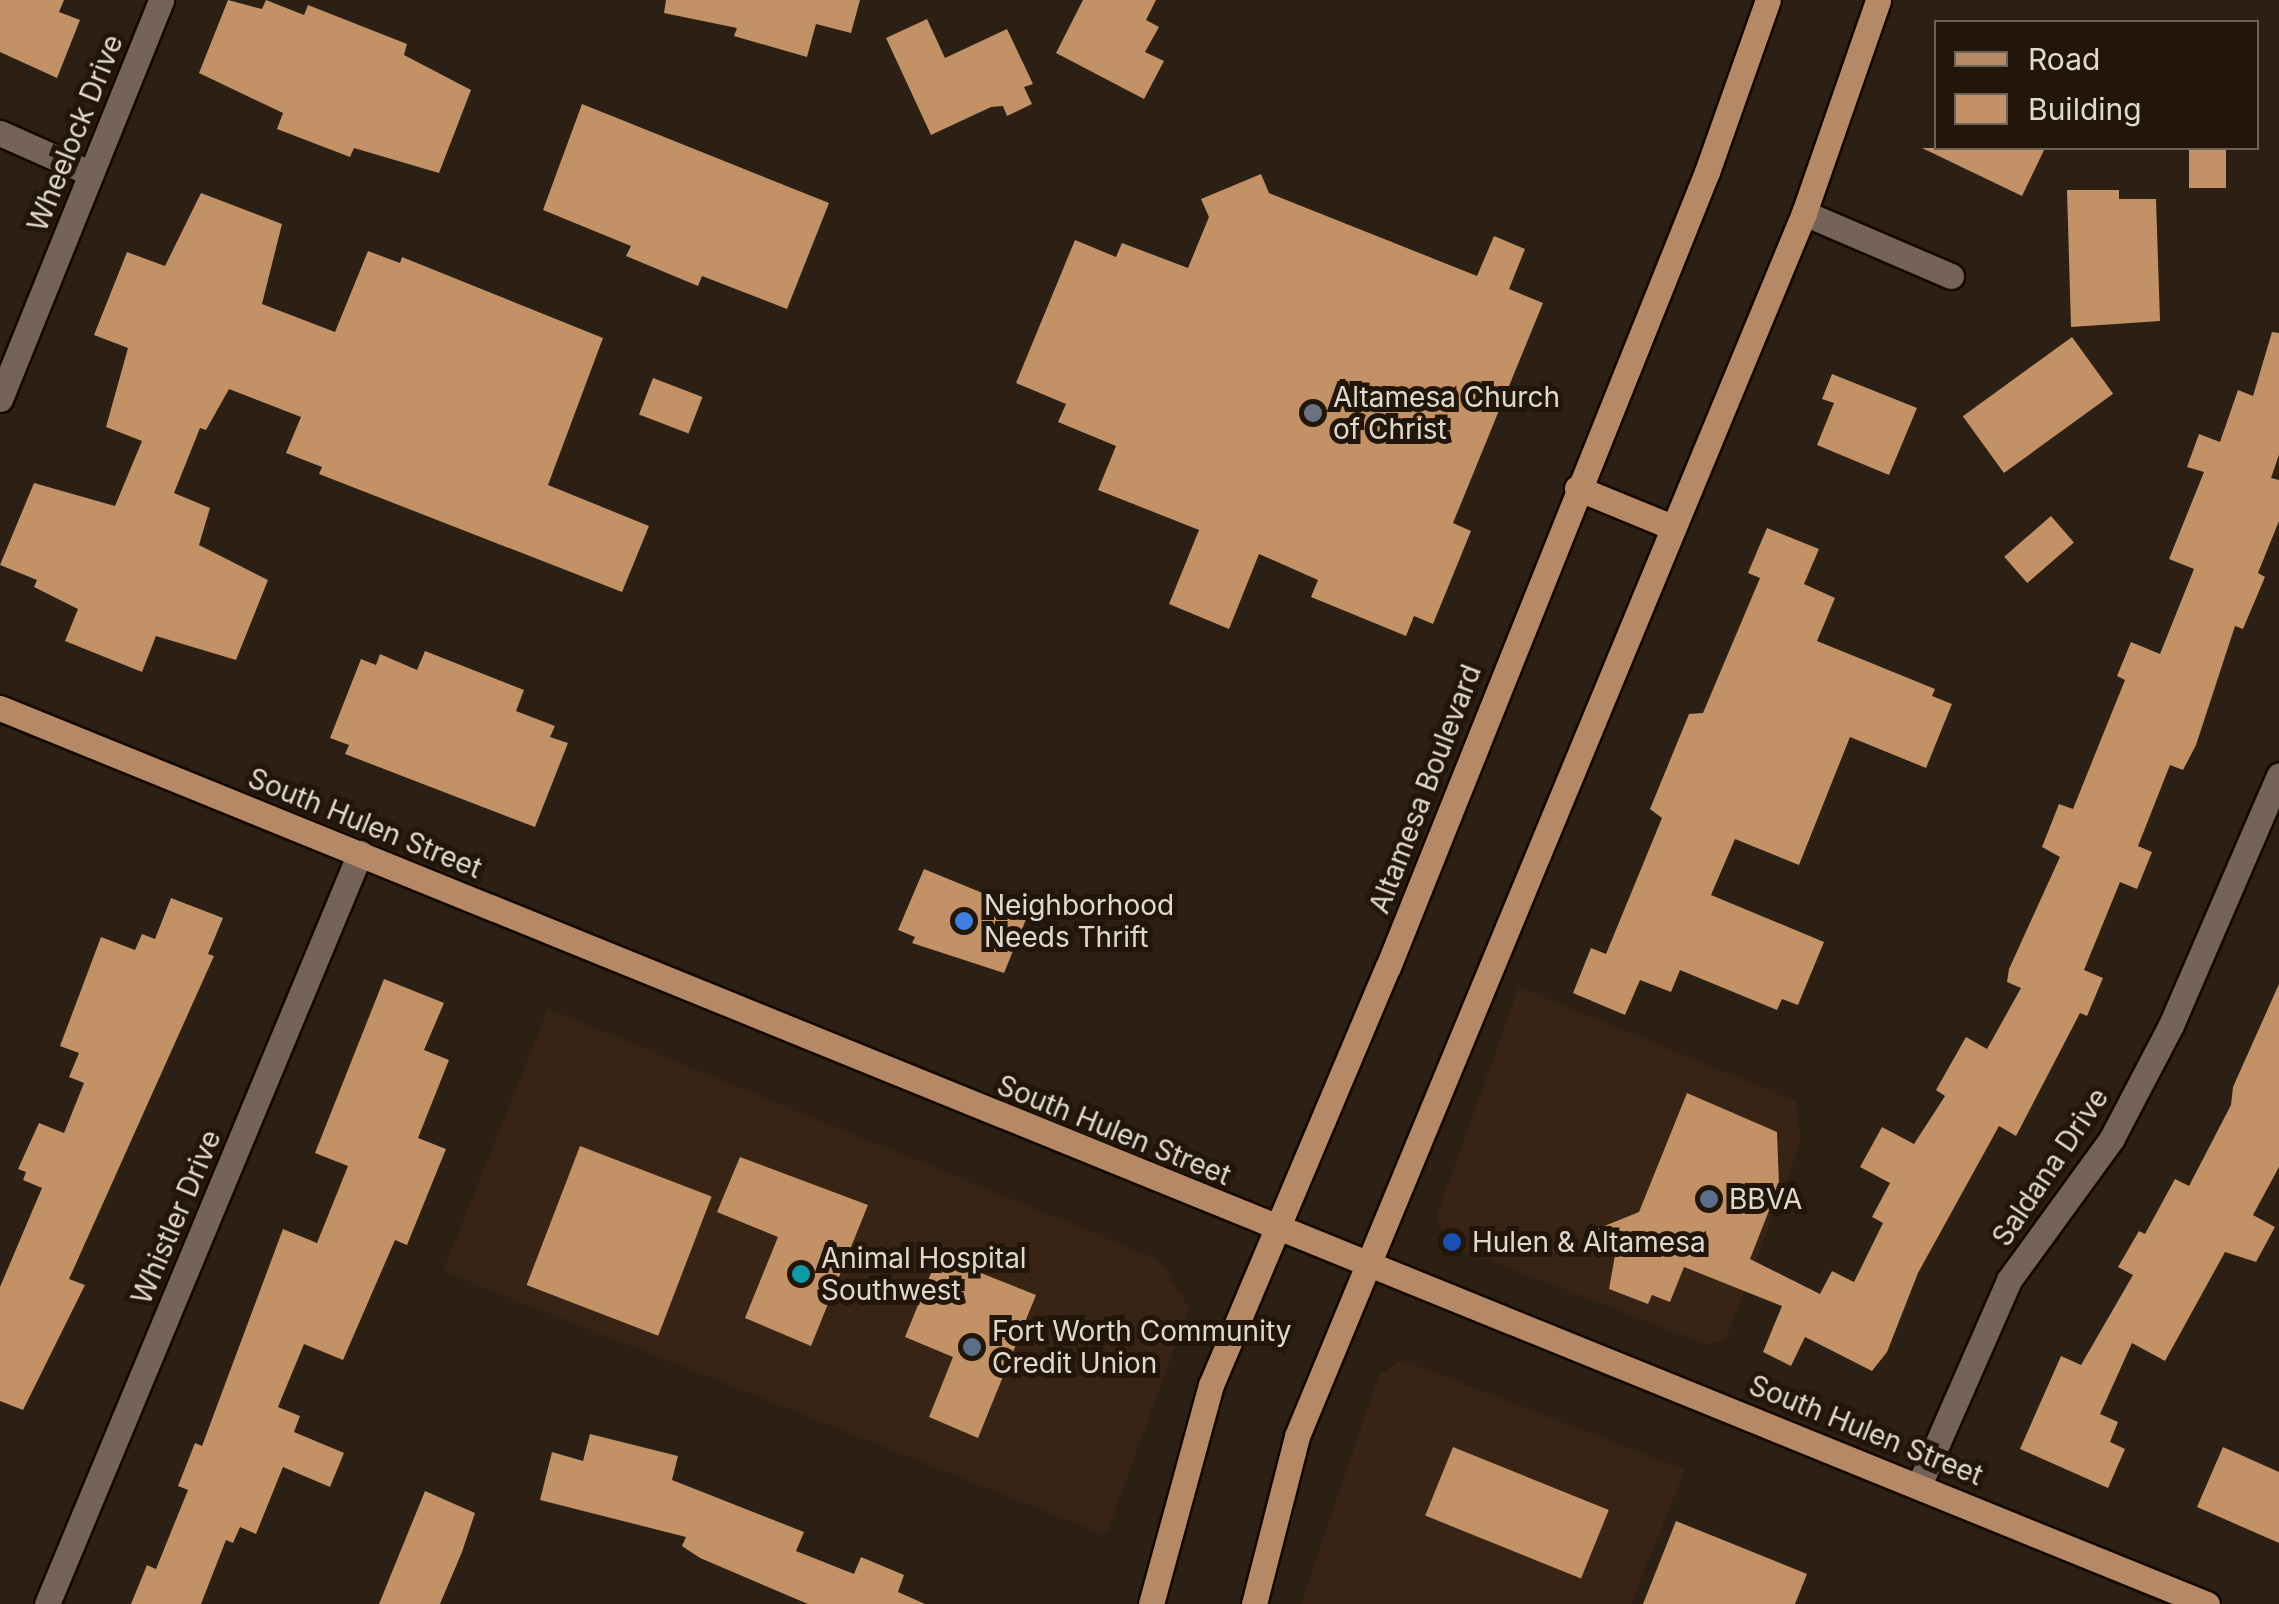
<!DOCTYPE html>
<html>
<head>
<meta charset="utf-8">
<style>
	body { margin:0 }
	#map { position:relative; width:2279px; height:1604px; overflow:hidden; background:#2c1f13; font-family:Inter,sans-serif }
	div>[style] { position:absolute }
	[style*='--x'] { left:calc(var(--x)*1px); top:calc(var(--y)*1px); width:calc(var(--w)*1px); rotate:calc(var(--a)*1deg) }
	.built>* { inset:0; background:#372414 }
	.building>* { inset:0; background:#c29166; transform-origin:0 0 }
	.roads { filter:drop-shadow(2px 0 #140801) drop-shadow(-2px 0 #140801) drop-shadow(0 2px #140801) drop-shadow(0 -2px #140801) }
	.minor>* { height:25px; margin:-12.5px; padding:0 12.5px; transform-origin:12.5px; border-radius:12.5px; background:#746356 }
	.major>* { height:25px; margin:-12.5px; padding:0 12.5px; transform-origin:12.5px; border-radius:12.5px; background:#b58966 }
	.dots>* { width:28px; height:28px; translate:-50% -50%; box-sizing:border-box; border:5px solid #22150a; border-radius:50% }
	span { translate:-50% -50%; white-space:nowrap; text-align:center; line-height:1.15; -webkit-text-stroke:10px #22150a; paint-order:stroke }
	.street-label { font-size:28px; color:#e1d8d0 }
	.poi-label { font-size:28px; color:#e1d8d0 }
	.left { translate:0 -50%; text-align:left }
	.legend { position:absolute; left:1934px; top:20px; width:325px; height:130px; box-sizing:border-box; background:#22150a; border:2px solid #6e6359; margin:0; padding:12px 18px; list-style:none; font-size:30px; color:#e1d8d0 }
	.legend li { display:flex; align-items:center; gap:20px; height:50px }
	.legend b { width:50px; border:2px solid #6e6359 }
</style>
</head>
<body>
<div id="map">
	<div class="built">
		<div style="clip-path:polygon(1519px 987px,1796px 1102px,1801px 1142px,1726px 1339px,1709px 1345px,1448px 1244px,1436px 1218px)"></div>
		<div style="clip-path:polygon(548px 1009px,1159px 1260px,1189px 1308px,1106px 1535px,443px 1271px)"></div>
		<div style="clip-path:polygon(1402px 1360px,1685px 1470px,1631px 1604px,1301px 1604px,1379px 1375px)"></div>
	</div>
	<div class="building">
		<div style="clip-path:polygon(0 0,64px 0,59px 12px,80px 20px,57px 78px,0 52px)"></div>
		<div style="clip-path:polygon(228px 0,262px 9px,266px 0,304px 15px,308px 5px,407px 44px,404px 55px,471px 90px,439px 173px,354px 148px,350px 157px,277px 129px,283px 113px,199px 73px)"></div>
		<div style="clip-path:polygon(666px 0,860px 0,851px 33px,816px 24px,807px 57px,734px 36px,737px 28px,664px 13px)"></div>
		<div style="clip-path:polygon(1083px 0,1156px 0,1146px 20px,1159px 27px,1145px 52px,1164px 61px,1144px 99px,1056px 53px)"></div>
		<div style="clip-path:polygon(927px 19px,945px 58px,1007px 29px,1033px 84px,1024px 87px,1032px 104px,1007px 116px,1003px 106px,991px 107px,931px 135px,886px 38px)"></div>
		<div style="clip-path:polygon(582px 104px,829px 203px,787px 309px,702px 276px,698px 286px,626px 256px,631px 246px,543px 210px)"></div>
		<div style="clip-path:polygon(1922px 148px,2045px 148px,2022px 196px)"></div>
		<div style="left:2189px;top:148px;width:37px;height:40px"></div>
		<div style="clip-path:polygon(1261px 174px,1269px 193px,1477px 276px,1494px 236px,1525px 249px,1509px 289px,1543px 303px,1453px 523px,1471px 531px,1433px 624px,1414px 616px,1406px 636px,1311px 597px,1318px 580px,1259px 554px,1229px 629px,1169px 604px,1199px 530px,1098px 490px,1116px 446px,1058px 422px,1066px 404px,1016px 383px,1075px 240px,1116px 257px,1122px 243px,1188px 268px,1209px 217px,1201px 199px)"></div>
		<div style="clip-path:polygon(2067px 190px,2119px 190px,2119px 199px,2156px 199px,2160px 321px,2071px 327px)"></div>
		<div style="clip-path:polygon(201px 193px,282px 224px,262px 304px,335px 332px,368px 251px,400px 263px,402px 257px,603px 338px,548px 485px,649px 526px,622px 592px,319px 474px,322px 467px,286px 453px,301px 417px,229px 389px,206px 430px,200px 428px,174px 493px,210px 508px,199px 545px,268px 580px,236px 660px,156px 636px,142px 672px,65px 641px,78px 609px,34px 587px,37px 580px,0 565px,34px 483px,115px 506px,142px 441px,106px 427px,128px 348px,94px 335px,127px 252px,165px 266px)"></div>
		<div style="clip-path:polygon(2272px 332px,2279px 333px,2279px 455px,2271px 478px,2279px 480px,2279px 521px,2258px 573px,2265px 577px,2243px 629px,2235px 626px,2196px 745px,2183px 770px,2170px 765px,2138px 846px,2152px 852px,2137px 889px,2120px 882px,2084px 970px,2103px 978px,2087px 1016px,2080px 1013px,2016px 1136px,1999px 1126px,1918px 1273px,1887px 1352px,1872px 1371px,1805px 1337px,1791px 1366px,1763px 1352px,1782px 1306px,1684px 1267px,1670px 1302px,1652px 1295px,1648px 1304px,1609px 1289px,1618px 1239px,1597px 1229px,1639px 1212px,1687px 1093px,1777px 1132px,1779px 1185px,1750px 1259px,1820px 1294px,1832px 1271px,1854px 1282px,1883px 1223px,1872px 1217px,1890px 1183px,1860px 1167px,1882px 1127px,1914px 1144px,1945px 1096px,1936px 1090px,1966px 1037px,1987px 1049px,2021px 988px,2007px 982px,2009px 969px,2060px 857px,2042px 847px,2059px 804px,2073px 809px,2125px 680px,2117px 676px,2131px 642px,2160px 654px,2194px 569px,2169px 559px,2204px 472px,2187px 467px,2199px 434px,2220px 442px,2238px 390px,2253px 396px)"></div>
		<div style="left:2072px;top:337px;width:70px;height:135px;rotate:54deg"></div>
		<div style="clip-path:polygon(1832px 374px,1917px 408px,1889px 475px,1817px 445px,1834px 403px,1822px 399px)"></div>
		<div style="left:653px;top:378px;width:53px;height:39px;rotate:21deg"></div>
		<div style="left:2051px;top:516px;width:35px;height:62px;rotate:49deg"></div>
		<div style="clip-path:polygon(1767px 528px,1819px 549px,1804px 584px,1835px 598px,1817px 641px,1935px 689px,1932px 696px,1952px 704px,1926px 768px,1850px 737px,1799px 865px,1735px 839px,1711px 895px,1824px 942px,1798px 1005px,1782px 999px,1777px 1010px,1680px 970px,1671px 992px,1640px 980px,1625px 1015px,1573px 993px,1591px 948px,1606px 954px,1662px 818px,1650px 809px,1689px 714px,1703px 713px,1760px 578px,1748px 573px)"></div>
		<div style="clip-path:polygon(425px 651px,524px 690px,516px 711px,555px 726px,550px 737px,568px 743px,535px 827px,345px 754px,349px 745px,330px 738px,361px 659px,376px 665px,380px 654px,417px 670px)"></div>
		<div style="clip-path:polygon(924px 869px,1029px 912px,1004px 973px,912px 943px,915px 937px,898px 930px)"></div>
		<div style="clip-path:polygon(171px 898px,223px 918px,208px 954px,214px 956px,69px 1279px,85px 1285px,23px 1410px,0 1401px,0 1287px,42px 1188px,23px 1180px,26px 1172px,18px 1169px,39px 1123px,64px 1133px,84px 1083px,69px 1077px,79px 1053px,60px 1046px,101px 937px,135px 950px,142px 934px,155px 939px)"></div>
		<div style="clip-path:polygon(384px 979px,444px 1003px,424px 1050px,449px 1060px,418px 1138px,446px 1149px,407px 1245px,395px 1240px,343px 1360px,304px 1344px,278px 1407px,300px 1416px,294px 1432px,344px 1453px,330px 1487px,283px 1467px,256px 1534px,240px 1527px,233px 1543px,226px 1540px,201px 1604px,131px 1604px,147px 1565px,156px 1569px,188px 1490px,178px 1486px,195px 1443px,202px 1446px,283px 1229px,317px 1243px,348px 1166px,315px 1153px)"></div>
		<div style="clip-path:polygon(2279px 984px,2279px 1167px,2253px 1215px,2275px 1227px,2256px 1262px,2225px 1252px,2165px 1361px,2132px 1343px,2100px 1414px,2118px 1422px,2110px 1442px,2125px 1449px,2108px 1488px,2020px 1449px,2061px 1356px,2081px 1365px,2133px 1275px,2118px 1267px,2139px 1231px,2145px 1234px,2175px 1179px,2189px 1186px,2231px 1105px,2233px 1087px)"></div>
		<div style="left:580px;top:1146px;width:141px;height:149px;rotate:21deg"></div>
		<div style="clip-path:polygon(740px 1157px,868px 1205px,811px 1346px,745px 1318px,778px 1237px,717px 1212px)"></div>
		<div style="clip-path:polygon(938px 1256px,1036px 1295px,978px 1438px,929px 1417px,953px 1357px,905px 1337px)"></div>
		<div style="clip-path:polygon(590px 1434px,678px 1456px,672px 1480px,804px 1532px,796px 1551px,854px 1574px,861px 1557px,904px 1575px,898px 1592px,925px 1604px,808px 1604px,700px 1558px,682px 1546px,686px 1537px,540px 1500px,552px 1452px,583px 1461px)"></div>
		<div style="left:1453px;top:1447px;width:168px;height:74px;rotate:22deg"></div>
		<div style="clip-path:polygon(2223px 1447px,2279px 1472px,2279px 1543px,2197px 1507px)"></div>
		<div style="clip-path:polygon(425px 1491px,475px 1513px,462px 1552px,440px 1604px,379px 1604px)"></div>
		<div style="clip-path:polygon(1676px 1521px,1807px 1574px,1795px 1604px,1643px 1604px)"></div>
	</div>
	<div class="roads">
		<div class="minor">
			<div style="--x:0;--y:133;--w:98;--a:24"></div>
			<div style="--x:1804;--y:213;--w:160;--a:23.2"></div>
			<div style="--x:0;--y:399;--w:430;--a:-68"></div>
			<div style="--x:1920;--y:1483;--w:222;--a:-66.3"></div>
			<div style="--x:2009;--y:1280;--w:175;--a:-54"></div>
			<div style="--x:2112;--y:1138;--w:127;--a:-62.4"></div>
			<div style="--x:2171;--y:1025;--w:272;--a:-66.6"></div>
			<div style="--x:47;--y:1604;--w:814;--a:-67.37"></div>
		</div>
		<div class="major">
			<div style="--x:1577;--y:488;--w:103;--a:22.3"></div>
			<div style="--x:0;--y:708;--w:2382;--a:22.1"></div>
			<div style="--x:1151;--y:1604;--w:227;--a:-74.7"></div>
			<div style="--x:1211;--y:1385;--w:454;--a:-67.1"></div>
			<div style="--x:1388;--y:967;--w:857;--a:-68.14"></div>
			<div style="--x:1707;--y:172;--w:182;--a:-70.5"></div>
			<div style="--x:1254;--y:1604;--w:173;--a:-75.6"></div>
			<div style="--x:1297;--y:1436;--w:1324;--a:-67.48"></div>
			<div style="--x:1804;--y:213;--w:225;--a:-70.8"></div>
		</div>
	</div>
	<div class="dots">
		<div style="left:1313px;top:413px;background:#6b7280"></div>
		<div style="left:964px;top:921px;background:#3f7fe0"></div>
		<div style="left:1709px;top:1199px;background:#5c6f8a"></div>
		<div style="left:1452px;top:1242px;background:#1a4fb4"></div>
		<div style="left:801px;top:1274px;background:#0f9aa8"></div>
		<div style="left:972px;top:1347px;background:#5c6f8a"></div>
	</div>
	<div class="street-label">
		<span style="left:75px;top:133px;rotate:-68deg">Wheelock Drive</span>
		<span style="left:1425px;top:789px;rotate:-69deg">Altamesa Boulevard</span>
		<span style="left:365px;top:823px;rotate:22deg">South Hulen Street</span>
		<span style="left:1114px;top:1130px;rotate:22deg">South Hulen Street</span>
		<span style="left:2050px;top:1167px;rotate:-56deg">Saldana Drive</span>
		<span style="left:176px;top:1217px;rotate:-67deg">Whistler Drive</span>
		<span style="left:1866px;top:1430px;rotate:22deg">South Hulen Street</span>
	</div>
	<div class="poi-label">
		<span class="left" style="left:1333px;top:413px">Altamesa Church<br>of Christ</span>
		<span class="left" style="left:984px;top:921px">Neighborhood<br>Needs Thrift</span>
		<span class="left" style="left:1729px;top:1199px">BBVA</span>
		<span class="left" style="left:1472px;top:1242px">Hulen &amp; Altamesa</span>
		<span class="left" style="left:821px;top:1274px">Animal Hospital<br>Southwest</span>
		<span class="left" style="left:992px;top:1347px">Fort Worth Community<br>Credit Union</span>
	</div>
	<ul class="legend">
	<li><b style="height:12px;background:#b58966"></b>Road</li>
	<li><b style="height:28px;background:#c29166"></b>Building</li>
	</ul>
</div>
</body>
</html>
